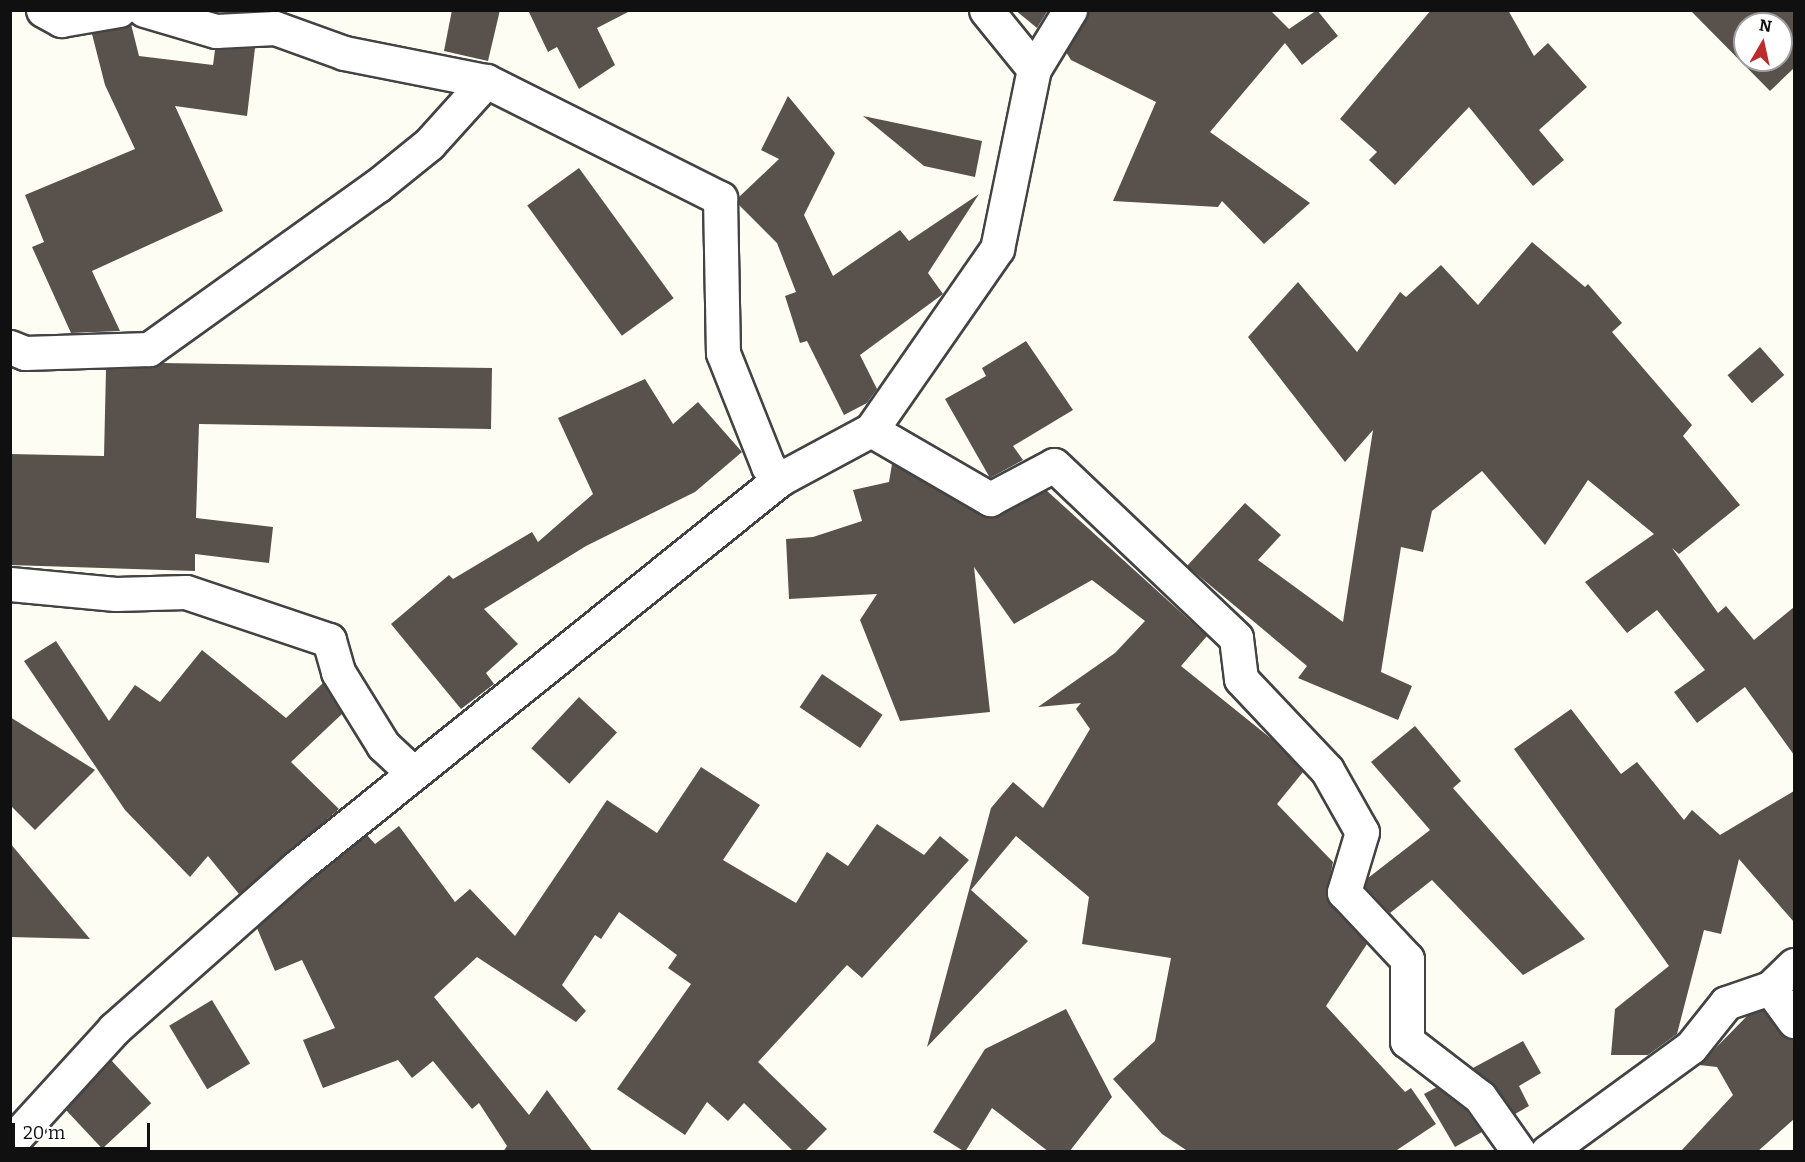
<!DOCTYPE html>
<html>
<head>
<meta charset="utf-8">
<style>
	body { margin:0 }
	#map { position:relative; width:1805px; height:1162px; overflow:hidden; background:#fefdf3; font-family:Bitter,serif }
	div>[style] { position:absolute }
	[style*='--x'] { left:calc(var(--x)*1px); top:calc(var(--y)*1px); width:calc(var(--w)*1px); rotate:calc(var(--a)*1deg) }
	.building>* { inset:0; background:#58514c; transform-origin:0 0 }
	.roads { filter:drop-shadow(2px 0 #434343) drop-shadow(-2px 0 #434343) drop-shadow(0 2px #434343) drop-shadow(0 -2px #434343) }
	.minor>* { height:33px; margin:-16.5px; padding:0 16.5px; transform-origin:16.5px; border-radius:16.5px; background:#fff }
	span { translate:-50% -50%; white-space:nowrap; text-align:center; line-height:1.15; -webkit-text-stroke:6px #fff; paint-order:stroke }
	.frame { position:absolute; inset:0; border:12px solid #101010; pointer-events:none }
	.north { position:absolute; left:1733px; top:12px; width:60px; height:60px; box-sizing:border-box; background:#fff; border:2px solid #9f9f9f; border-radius:50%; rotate:9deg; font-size:16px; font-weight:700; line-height:24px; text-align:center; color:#101010 }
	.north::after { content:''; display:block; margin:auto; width:21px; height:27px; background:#bb2c2c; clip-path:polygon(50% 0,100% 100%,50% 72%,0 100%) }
	.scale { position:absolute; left:12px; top:1123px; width:138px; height:27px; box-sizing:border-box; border:3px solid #101010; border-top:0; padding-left:8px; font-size:18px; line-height:21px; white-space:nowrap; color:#101010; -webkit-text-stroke:4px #fff; paint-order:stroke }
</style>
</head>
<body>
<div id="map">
	<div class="building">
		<div style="clip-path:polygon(452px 10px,500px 10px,488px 61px,444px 51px)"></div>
		<div style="clip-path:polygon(528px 10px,632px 10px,597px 28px,615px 65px,579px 89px,557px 47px,548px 52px)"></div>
		<div style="clip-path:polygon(1015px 10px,1048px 10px,1037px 28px)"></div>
		<div style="clip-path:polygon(1089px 10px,1270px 10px,1289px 29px,1317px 10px,1338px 36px,1302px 65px,1285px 43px,1210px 132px,1310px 203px,1264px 244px,1222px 201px,1218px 207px,1113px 201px,1156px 102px,1071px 60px,1066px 52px)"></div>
		<div style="clip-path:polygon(1431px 10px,1508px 10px,1534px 56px,1548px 43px,1587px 87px,1539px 130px,1564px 160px,1533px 186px,1469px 107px,1395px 185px,1369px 160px,1377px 152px,1340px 119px)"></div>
		<div style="clip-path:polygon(evenodd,1690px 10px,1794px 10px,1794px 68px,1770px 91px,1690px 10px,1745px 24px,1781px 24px,1781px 60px,1745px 60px,1745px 24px)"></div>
		<div style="clip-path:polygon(131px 24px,139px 56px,213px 65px,215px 50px,255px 48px,247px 116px,175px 106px,223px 211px,92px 271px,120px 331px,71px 333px,32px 247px,44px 242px,25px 195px,135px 149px,105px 85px,92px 34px)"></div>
		<div style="clip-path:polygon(788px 96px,835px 153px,804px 215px,833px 276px,900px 230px,909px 241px,979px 194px,928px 273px,943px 294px,860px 355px,877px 389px,867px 403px,844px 415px,807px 341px,800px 343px,785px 296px,796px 292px,777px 243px,739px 205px,739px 197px,779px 159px,761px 150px)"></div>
		<div style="clip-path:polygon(863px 116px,982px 141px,975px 177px,924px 166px)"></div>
		<div style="left:579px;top:168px;width:161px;height:64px;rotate:54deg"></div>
		<div style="clip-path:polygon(1532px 242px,1585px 287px,1588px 284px,1622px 323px,1612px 332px,1692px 425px,1683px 436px,1740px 505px,1679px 554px,1672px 548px,1718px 613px,1726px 606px,1754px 640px,1794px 607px,1794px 755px,1745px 687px,1697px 723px,1674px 692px,1705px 670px,1657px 610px,1627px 633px,1585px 582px,1654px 534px,1588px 480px,1545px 545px,1482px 471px,1432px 511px,1423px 552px,1401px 547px,1381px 672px,1412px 686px,1398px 720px,1298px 678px,1307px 666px,1187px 566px,1245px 503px,1281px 535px,1258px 560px,1343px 622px,1373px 430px,1345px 462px,1248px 337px,1298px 282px,1357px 352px,1400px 292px,1406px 297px,1441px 265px,1478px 305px)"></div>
		<div style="clip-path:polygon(1026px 341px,1073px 410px,1013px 446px,1023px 460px,990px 478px,945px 399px,986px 376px,982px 368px)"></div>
		<div style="left:1760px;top:347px;width:37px;height:43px;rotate:49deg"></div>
		<div style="clip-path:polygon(162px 363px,492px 368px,491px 429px,199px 424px,196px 518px,273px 527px,269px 563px,195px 554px,195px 571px,10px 565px,10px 454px,104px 456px,106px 369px)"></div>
		<div style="clip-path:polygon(645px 379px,673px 424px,698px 402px,742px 452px,695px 492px,586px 546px,484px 609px,518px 644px,486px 673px,494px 684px,461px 709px,391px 624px,449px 575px,453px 579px,532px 532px,538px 542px,593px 494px,558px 418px)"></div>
		<div style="clip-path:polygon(892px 464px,989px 518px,1046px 490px,1207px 636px,1181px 666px,1273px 740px,1303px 772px,1277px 804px,1333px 862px,1326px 897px,1367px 944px,1326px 1006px,1405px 1092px,1411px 1088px,1436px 1124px,1394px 1152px,1189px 1152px,1162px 1134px,1113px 1079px,1155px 1041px,1171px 958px,1082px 944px,1089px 897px,1016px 836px,971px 890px,1028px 941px,927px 1047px,991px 808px,1013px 782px,1043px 808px,1090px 729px,1076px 709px,1081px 703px,1038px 707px,1115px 653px,1145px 621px,1092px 580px,1014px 624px,974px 567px,990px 712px,900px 721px,860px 620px,877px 594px,789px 599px,786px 539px,813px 537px,862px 521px,853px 490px,889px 482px)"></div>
		<div style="clip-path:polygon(56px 641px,109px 721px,135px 685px,160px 702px,202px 650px,286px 718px,323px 683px,342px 714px,291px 762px,339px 809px,239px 894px,208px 856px,190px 877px,125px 810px,24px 661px)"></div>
		<div style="left:822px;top:674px;width:73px;height:40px;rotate:34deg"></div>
		<div style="left:579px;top:697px;width:52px;height:70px;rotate:43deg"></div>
		<div style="clip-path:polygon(1571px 709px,1621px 774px,1637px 762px,1684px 820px,1692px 810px,1720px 835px,1794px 791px,1794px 922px,1739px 859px,1721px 934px,1704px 930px,1677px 1034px,1648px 1055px,1611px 1055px,1615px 1009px,1669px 966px,1514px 749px)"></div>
		<div style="clip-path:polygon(10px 717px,95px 770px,35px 830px,10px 805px)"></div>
		<div style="clip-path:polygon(1415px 726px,1461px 781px,1453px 788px,1585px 939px,1523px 975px,1432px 880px,1390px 913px,1365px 887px,1368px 878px,1430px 830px,1371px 762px)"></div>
		<div style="clip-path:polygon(701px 767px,760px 805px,723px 860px,796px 903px,827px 852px,848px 866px,877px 824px,924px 855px,940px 836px,969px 860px,862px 978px,847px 965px,758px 1062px,827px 1129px,804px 1152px,794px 1152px,744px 1103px,728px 1121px,707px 1102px,685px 1135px,617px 1089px,691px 984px,668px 968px,677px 955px,619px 912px,601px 939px,595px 935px,562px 985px,586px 1011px,576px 1022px,477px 957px,434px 997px,529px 1115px,547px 1090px,593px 1152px,503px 1152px,507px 1146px,479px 1103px,472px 1109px,433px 1061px,412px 1078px,398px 1060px,323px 1088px,303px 1040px,335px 1028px,302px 960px,275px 971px,257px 928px,309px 881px,367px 835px,375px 844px,399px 826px,455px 902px,470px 889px,515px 936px,607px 800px,657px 833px)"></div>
		<div style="clip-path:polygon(10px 843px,90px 939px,10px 937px)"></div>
		<div style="left:212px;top:1000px;width:74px;height:50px;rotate:59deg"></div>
		<div style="clip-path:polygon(1066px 1009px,1112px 1097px,1069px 1152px,1049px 1152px,992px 1108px,965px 1152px,933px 1132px,985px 1049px)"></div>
		<div style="clip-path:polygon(1763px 1010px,1779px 1032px,1794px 1039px,1794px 1119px,1757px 1152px,1680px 1152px,1733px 1095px,1717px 1067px,1699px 1065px,1748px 1015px)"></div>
		<div style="clip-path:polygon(1523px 1041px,1541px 1073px,1519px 1086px,1529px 1106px,1515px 1114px,1495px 1086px,1473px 1068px)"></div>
		<div style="left:111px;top:1060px;width:59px;height:67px;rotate:47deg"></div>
		<div style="clip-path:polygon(1437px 1087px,1466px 1110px,1482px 1132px,1455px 1147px,1424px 1094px)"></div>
	</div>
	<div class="roads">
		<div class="minor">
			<div style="--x:43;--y:10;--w:21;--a:29"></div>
			<div style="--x:61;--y:20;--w:59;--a:-9.8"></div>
			<div style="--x:144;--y:10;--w:75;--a:16.3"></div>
			<div style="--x:216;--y:31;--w:59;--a:-2.9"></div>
			<div style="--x:275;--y:28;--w:73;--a:19.9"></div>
			<div style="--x:344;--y:53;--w:145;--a:11.2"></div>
			<div style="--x:486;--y:81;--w:262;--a:26.6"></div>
			<div style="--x:720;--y:198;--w:155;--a:88.9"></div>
			<div style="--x:723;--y:353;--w:122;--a:68.3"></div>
			<div style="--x:768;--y:466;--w:18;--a:47"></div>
			<div style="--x:1034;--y:69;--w:69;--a:-58.6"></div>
			<div style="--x:10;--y:347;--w:16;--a:22"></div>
			<div style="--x:25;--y:353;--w:124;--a:-1.8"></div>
			<div style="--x:149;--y:349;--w:280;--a:-35.6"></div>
			<div style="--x:377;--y:186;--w:67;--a:-38.9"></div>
			<div style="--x:429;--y:144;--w:85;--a:-47.9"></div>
			<div style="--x:871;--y:430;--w:138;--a:30.1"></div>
			<div style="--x:990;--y:499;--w:72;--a:-28"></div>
			<div style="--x:1054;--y:465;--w:251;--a:43.5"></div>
			<div style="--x:1236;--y:638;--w:41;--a:83"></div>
			<div style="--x:1241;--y:679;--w:125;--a:46.6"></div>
			<div style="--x:1327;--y:770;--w:71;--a:60.6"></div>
			<div style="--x:1362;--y:832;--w:63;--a:106.7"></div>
			<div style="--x:1344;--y:892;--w:92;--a:46.8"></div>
			<div style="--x:1407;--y:959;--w:82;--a:90"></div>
			<div style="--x:1407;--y:1041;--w:92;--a:37.5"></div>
			<div style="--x:1480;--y:1097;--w:67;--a:54.7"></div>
			<div style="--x:10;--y:584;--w:106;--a:5.4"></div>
			<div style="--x:116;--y:594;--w:70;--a:-1.6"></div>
			<div style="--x:186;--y:592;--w:151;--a:18.6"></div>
			<div style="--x:329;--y:640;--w:33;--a:74"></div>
			<div style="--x:338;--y:672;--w:86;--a:58.3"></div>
			<div style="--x:383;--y:745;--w:41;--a:43"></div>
			<div style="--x:1770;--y:988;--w:33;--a:-44"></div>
			<div style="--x:10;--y:1143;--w:154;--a:-47.6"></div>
			<div style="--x:114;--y:1029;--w:244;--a:-41.5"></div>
			<div style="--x:297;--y:867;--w:620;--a:-38.78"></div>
			<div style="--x:780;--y:479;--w:103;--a:-28.3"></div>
			<div style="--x:871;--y:430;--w:221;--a:-55.2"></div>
			<div style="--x:997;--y:249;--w:184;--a:-78.4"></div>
			<div style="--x:1034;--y:69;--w:76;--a:-129.1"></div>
			<div style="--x:1547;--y:1152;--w:178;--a:-36.1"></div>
			<div style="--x:1691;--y:1047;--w:56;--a:-51.5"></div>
			<div style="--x:1726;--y:1003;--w:46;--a:-18.8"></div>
			<div style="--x:1770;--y:988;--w:41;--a:54"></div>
		</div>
	</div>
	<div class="frame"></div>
	<div class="north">N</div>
	<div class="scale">20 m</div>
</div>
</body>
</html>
